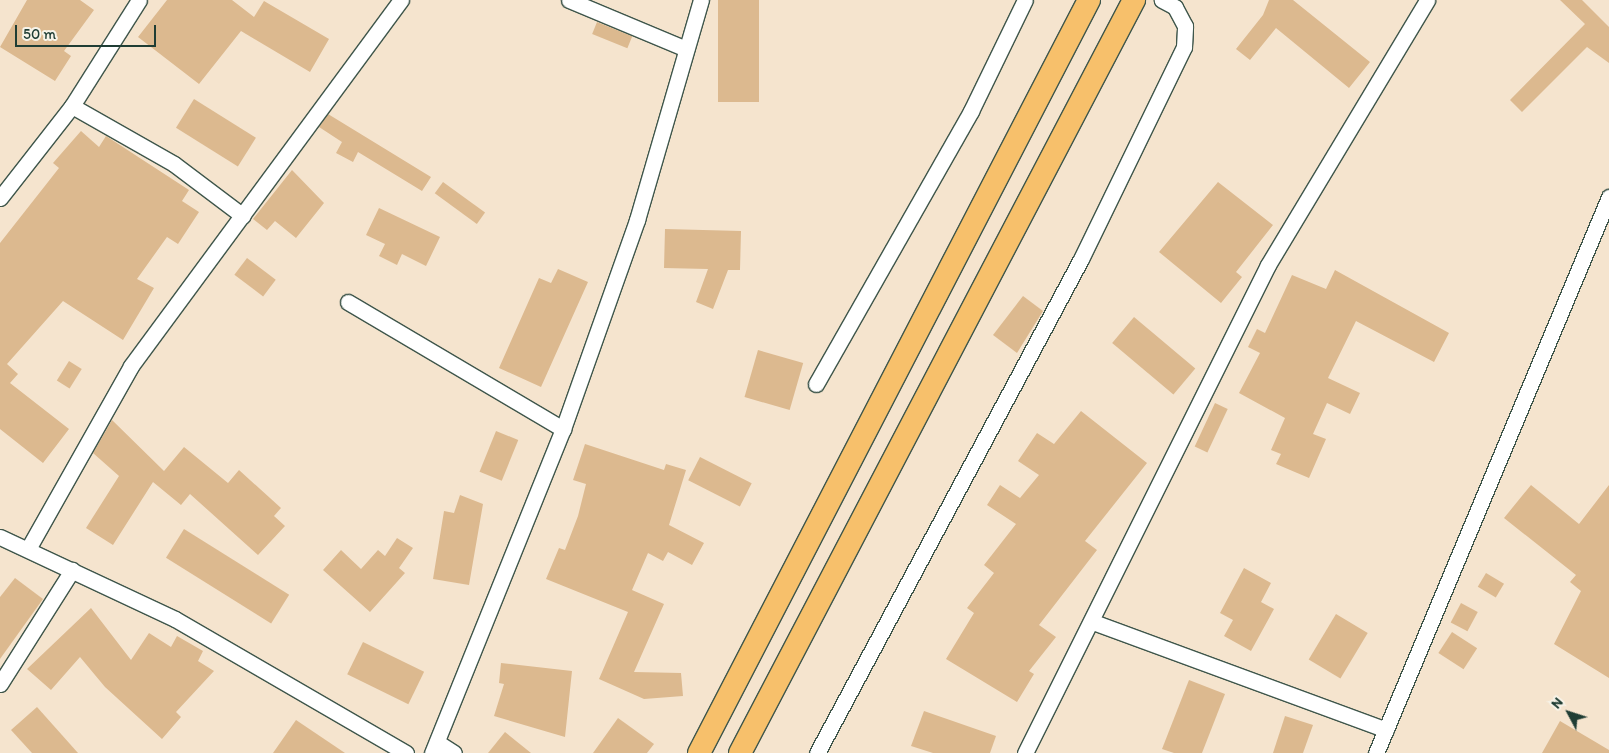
<!DOCTYPE html>
<html>
<head>
<meta charset="utf-8">
<style>
	body { margin:0 }
	#map { position:relative; width:1609px; height:753px; overflow:hidden; background:#f5e4ce; font-family:Itim,sans-serif }
	div>[style] { position:absolute }
	[style*='--x'] { left:calc(var(--x)*1px); top:calc(var(--y)*1px); width:calc(var(--w)*1px); rotate:calc(var(--a)*1deg) }
	.building>* { inset:0; background:#dcb98f; transform-origin:0 0 }
	.roads { filter:drop-shadow(1px 0 #3f564b) drop-shadow(-1px 0 #3f564b) drop-shadow(0 1px #3f564b) drop-shadow(0 -1px #3f564b) }
	.minor>* { height:15px; margin:-7.5px; padding:0 7.5px; transform-origin:7.5px; border-radius:7.5px; background:#fff }
	.primary>* { height:22px; margin:-11px; padding:0 11px; transform-origin:11px; border-radius:11px; background:#f7c06b }
	span { translate:-50% -50%; white-space:nowrap; text-align:center; line-height:1.15; -webkit-text-stroke:4px #f7f3e8; paint-order:stroke }
	.north { position:absolute; left:1544px; top:688px; width:50px; height:50px; -webkit-text-stroke:4px #f7f3e8; paint-order:stroke; rotate:310deg; font-size:14px; font-weight:700; line-height:20px; text-align:center; color:#1f3d34 }
	.north::after { content:''; display:block; margin:auto; width:18px; height:22px; background:#1f3d34; clip-path:polygon(50% 0,100% 100%,50% 72%,0 100%) }
	.scale { position:absolute; left:15px; top:25px; width:141px; height:22px; box-sizing:border-box; border:2px solid #1f3d34; border-top:0; padding-left:6px; font-size:15px; line-height:18px; white-space:nowrap; color:#1f3d34; -webkit-text-stroke:4px #f7f3e8; paint-order:stroke }
</style>
</head>
<body>
<div id="map">
	<div class="building">
		<div style="clip-path:polygon(27px 0,80px 0,94px 10px,64px 51px,71px 56px,55px 81px,0 47px)"></div>
		<div style="clip-path:polygon(167px 0,232px 0,254px 17px,264px 1px,329px 39px,310px 72px,241px 31px,199px 84px,138px 37px)"></div>
		<div style="left:718px;top:0;width:41px;height:102px"></div>
		<div style="clip-path:polygon(1269px 0,1293px 0,1370px 62px,1349px 88px,1276px 28px,1250px 60px,1236px 49px,1263px 15px)"></div>
		<div style="clip-path:polygon(1560px 0,1582px 0,1609px 27px,1609px 63px,1587px 47px,1522px 112px,1510px 100px,1585px 24px)"></div>
		<div style="left:597px;top:22px;width:38px;height:13px;rotate:22deg"></div>
		<div style="left:194px;top:99px;width:73px;height:34px;rotate:32deg"></div>
		<div style="clip-path:polygon(328px 114px,431px 177px,422px 191px,358px 152px,353px 162px,336px 153px,342px 142px,319px 127px)"></div>
		<div style="clip-path:polygon(81px 131px,99px 147px,106px 136px,189px 190px,182px 201px,199px 212px,178px 244px,167px 237px,137px 279px,154px 288px,123px 340px,63px 301px,7px 364px,18px 374px,10px 383px,69px 429px,43px 463px,0 429px,0 243px,59px 168px,53px 163px)"></div>
		<div style="clip-path:polygon(292px 170px,324px 203px,296px 238px,275px 221px,267px 230px,253px 219px)"></div>
		<div style="left:443px;top:182px;width:52px;height:14px;rotate:36deg"></div>
		<div style="clip-path:polygon(1218px 182px,1273px 225px,1236px 272px,1242px 277px,1221px 303px,1159px 252px)"></div>
		<div style="clip-path:polygon(379px 208px,440px 237px,426px 266px,402px 254px,397px 265px,379px 256px,385px 244px,366px 235px)"></div>
		<div style="clip-path:polygon(665px 229px,741px 231px,740px 270px,728px 270px,713px 309px,696px 302px,708px 269px,664px 268px)"></div>
		<div style="left:247px;top:258px;width:36px;height:21px;rotate:37deg"></div>
		<div style="clip-path:polygon(558px 269px,588px 282px,541px 387px,499px 368px,539px 278px,551px 283px)"></div>
		<div style="clip-path:polygon(1335px 270px,1449px 333px,1434px 362px,1356px 321px,1328px 378px,1360px 393px,1350px 414px,1327px 403px,1313px 434px,1326px 439px,1309px 478px,1276px 464px,1281px 454px,1271px 450px,1285px 418px,1239px 393px,1260px 353px,1248px 347px,1257px 329px,1265px 333px,1292px 275px,1326px 289px)"></div>
		<div style="clip-path:polygon(1023px 296px,1043px 311px,1017px 353px,993px 335px)"></div>
		<div style="left:1134px;top:317px;width:80px;height:34px;rotate:40deg"></div>
		<div style="left:758px;top:350px;width:47px;height:49px;rotate:16deg"></div>
		<div style="left:69px;top:361px;width:15px;height:23px;rotate:32deg"></div>
		<div style="left:1215px;top:403px;width:14px;height:48px;rotate:25deg"></div>
		<div style="clip-path:polygon(1081px 411px,1147px 463px,1085px 541px,1097px 550px,1039px 625px,1056px 637px,1029px 671px,1034px 674px,1017px 702px,946px 659px,974px 613px,967px 608px,994px 573px,984px 565px,1016px 524px,987px 505px,1000px 485px,1020px 498px,1039px 475px,1018px 461px,1037px 433px,1054px 444px)"></div>
		<div style="clip-path:polygon(112px 420px,164px 471px,184px 447px,228px 483px,239px 470px,281px 508px,274px 516px,285px 526px,258px 555px,190px 494px,181px 505px,153px 482px,113px 545px,86px 528px,119px 476px,93px 453px)"></div>
		<div style="left:496px;top:431px;width:24px;height:44px;rotate:22deg"></div>
		<div style="clip-path:polygon(585px 444px,664px 470px,666px 464px,686px 470px,669px 525px,704px 543px,692px 565px,668px 552px,663px 561px,648px 553px,632px 590px,664px 604px,634px 672px,681px 673px,683px 696px,644px 699px,599px 679px,628px 612px,546px 579px,559px 548px,565px 550px,578px 516px,586px 484px,573px 480px)"></div>
		<div style="left:700px;top:457px;width:58px;height:26px;rotate:27deg"></div>
		<div style="clip-path:polygon(1531px 485px,1579px 524px,1609px 485px,1609px 678px,1554px 644px,1581px 591px,1570px 582px,1576px 575px,1504px 518px)"></div>
		<div style="clip-path:polygon(460px 495px,483px 504px,469px 585px,433px 579px,444px 511px,454px 513px)"></div>
		<div style="left:184px;top:529px;width:124px;height:34px;rotate:32deg"></div>
		<div style="clip-path:polygon(397px 538px,413px 548px,399px 568px,405px 573px,370px 612px,323px 570px,341px 550px,361px 569px,378px 550px,385px 556px)"></div>
		<div style="clip-path:polygon(1244px 568px,1271px 583px,1261px 602px,1274px 609px,1251px 651px,1224px 636px,1233px 620px,1220px 613px)"></div>
		<div style="left:1486px;top:573px;width:21px;height:16px;rotate:31deg"></div>
		<div style="clip-path:polygon(15px 578px,43px 599px,0 659px,0 597px)"></div>
		<div style="left:1461px;top:603px;width:19px;height:22px;rotate:28deg"></div>
		<div style="clip-path:polygon(91px 608px,131px 660px,149px 633px,171px 647px,177px 636px,203px 651px,198px 661px,214px 671px,176px 712px,181px 717px,162px 739px,105px 687px,80px 657px,51px 690px,27px 669px)"></div>
		<div style="left:1336px;top:614px;width:37px;height:53px;rotate:31deg"></div>
		<div style="left:1452px;top:632px;width:30px;height:25px;rotate:33deg"></div>
		<div style="left:363px;top:642px;width:68px;height:36px;rotate:26deg"></div>
		<div style="clip-path:polygon(501px 663px,572px 671px,565px 737px,494px 716px,504px 684px,499px 683px)"></div>
		<div style="clip-path:polygon(1189px 680px,1225px 694px,1202px 753px,1174px 753px,1162px 749px)"></div>
		<div style="clip-path:polygon(37px 707px,78px 753px,32px 753px,11px 730px)"></div>
		<div style="clip-path:polygon(924px 711px,996px 736px,990px 753px,933px 753px,911px 746px)"></div>
		<div style="clip-path:polygon(1285px 716px,1313px 725px,1303px 753px,1273px 753px)"></div>
		<div style="clip-path:polygon(618px 718px,654px 744px,647px 753px,593px 753px)"></div>
		<div style="clip-path:polygon(296px 720px,345px 753px,273px 753px)"></div>
		<div style="clip-path:polygon(1560px 721px,1609px 750px,1609px 753px,1542px 753px)"></div>
		<div style="clip-path:polygon(505px 732px,531px 753px,488px 753px)"></div>
	</div>
	<div class="roads">
		<div class="minor">
			<div style="--x:569;--y:0;--w:127;--a:22.7"></div>
			<div style="--x:72;--y:106;--w:117;--a:29.6"></div>
			<div style="--x:174;--y:164;--w:86;--a:37"></div>
			<div style="--x:0;--y:198;--w:117;--a:-52"></div>
			<div style="--x:72;--y:106;--w:125;--a:-57.7"></div>
			<div style="--x:348;--y:302;--w:250;--a:30.6"></div>
			<div style="--x:816;--y:384;--w:314;--a:-60.4"></div>
			<div style="--x:971;--y:111;--w:123;--a:-64.1"></div>
			<div style="--x:0;--y:537;--w:193;--a:25.1"></div>
			<div style="--x:175;--y:619;--w:267;--a:30.1"></div>
			<div style="--x:28;--y:549;--w:210;--a:-60.6"></div>
			<div style="--x:131;--y:366;--w:455;--a:-53.6"></div>
			<div style="--x:1093;--y:622;--w:312;--a:20.2"></div>
			<div style="--x:0;--y:684;--w:135;--a:-57.7"></div>
			<div style="--x:437;--y:742;--w:20;--a:33"></div>
			<div style="--x:432;--y:753;--w:349;--a:-68"></div>
			<div style="--x:563;--y:429;--w:222;--a:-70.5"></div>
			<div style="--x:637;--y:220;--w:229;--a:-73.8"></div>
			<div style="--x:817;--y:753;--w:560;--a:-61.88"></div>
			<div style="--x:1081;--y:259;--w:236;--a:-64.1"></div>
			<div style="--x:1184;--y:47;--w:21;--a:-87"></div>
			<div style="--x:1185;--y:26;--w:21;--a:-118"></div>
			<div style="--x:1175;--y:7;--w:15;--a:-152"></div>
			<div style="--x:1025;--y:753;--w:545;--a:-63.53"></div>
			<div style="--x:1268;--y:265;--w:309;--a:-59"></div>
			<div style="--x:1376;--y:753;--w:603;--a:-67.26"></div>
		</div>
		<div class="primary">
			<div style="--x:699;--y:753;--w:848;--a:-62.62"></div>
			<div style="--x:740;--y:753;--w:850;--a:-62.38"></div>
		</div>
	</div>
	<div class="north">N</div>
	<div class="scale">50 m</div>
</div>
</body>
</html>
